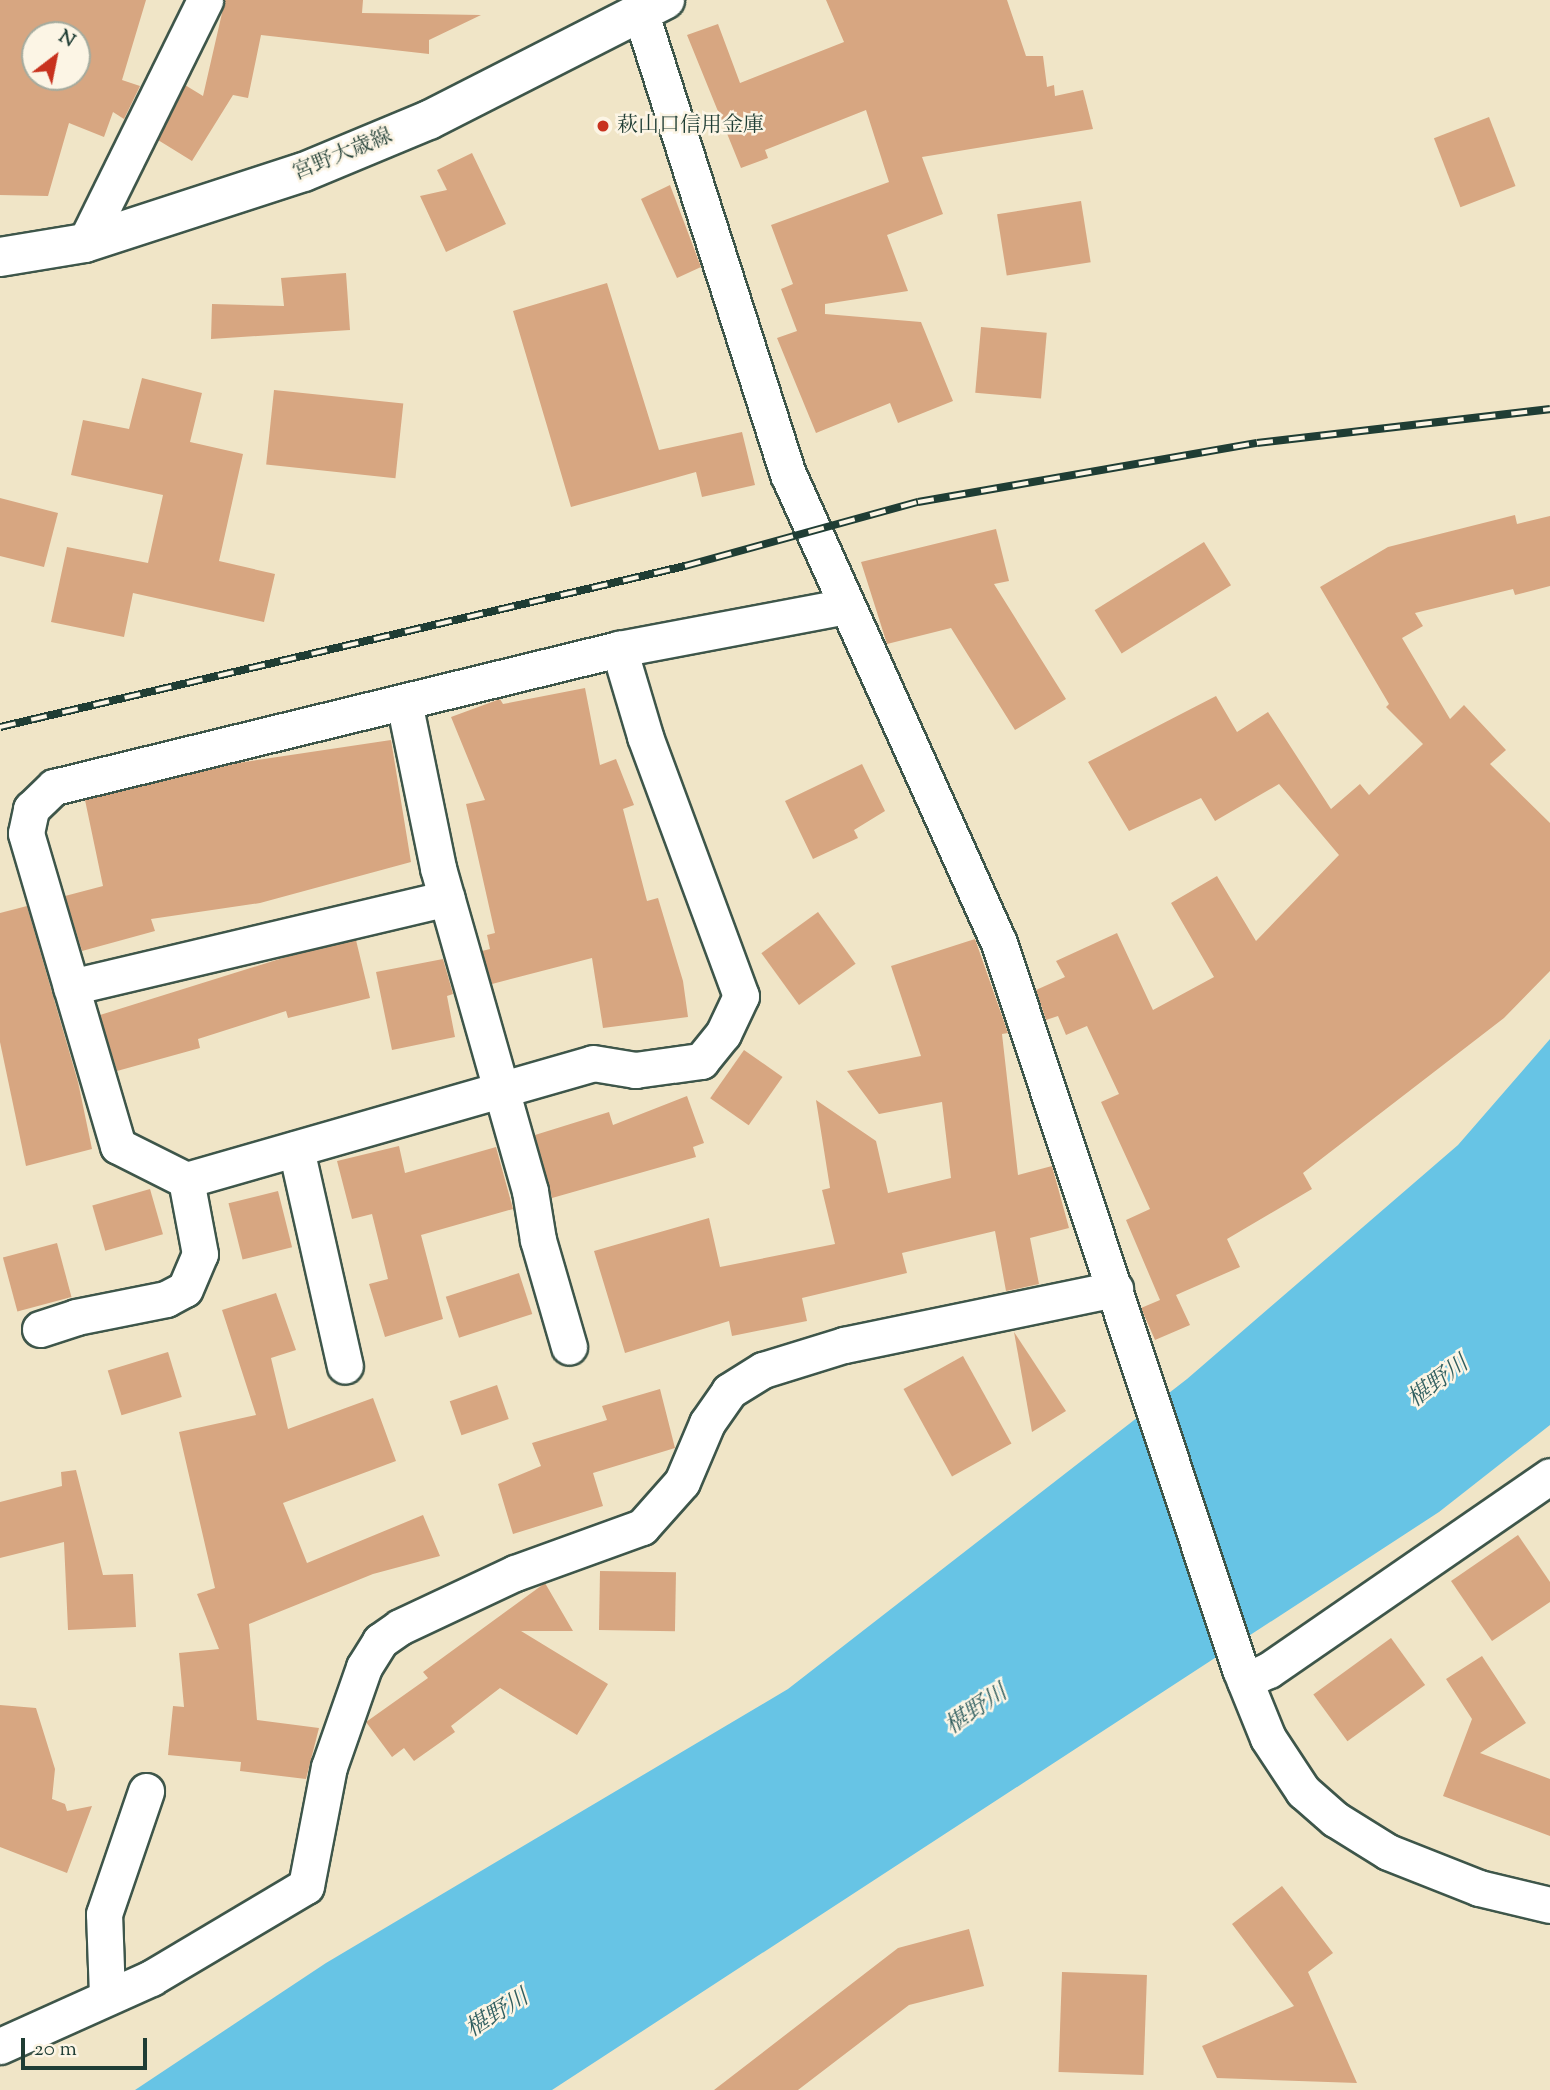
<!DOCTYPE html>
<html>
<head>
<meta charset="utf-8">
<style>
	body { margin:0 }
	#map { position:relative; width:1550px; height:2090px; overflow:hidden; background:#f0e5c7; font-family:"Sorts Mill Goudy","Noto Serif JP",serif }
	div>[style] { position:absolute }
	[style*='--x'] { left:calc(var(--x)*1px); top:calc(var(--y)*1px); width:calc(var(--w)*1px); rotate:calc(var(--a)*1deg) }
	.water>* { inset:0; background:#67c4e5 }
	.building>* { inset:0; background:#d7a681; transform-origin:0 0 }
	.roads { filter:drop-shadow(2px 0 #3e564a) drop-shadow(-2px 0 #3e564a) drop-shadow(0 2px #3e564a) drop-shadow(0 -2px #3e564a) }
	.street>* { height:35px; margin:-17.5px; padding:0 17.5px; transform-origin:17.5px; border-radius:17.5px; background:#fff }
	.secondary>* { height:38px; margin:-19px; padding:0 19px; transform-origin:19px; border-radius:19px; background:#fff }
	.rail>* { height:8px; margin-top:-4px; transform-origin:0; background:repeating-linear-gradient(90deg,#fcf5e5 0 16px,#1f3d34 0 32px); box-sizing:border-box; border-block:2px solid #1f3d34 }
	.dots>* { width:19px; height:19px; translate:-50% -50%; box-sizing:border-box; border:4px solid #fcf5e5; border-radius:50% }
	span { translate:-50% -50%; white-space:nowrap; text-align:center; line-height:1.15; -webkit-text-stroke:5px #fcf5e5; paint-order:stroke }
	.poi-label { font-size:21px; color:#1f3d34 }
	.left { translate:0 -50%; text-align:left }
	.street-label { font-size:21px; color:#1f3d34 }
	.water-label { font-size:23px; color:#315f60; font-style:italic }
	.north { position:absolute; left:21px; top:21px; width:70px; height:70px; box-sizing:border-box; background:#fcf5e5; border:2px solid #a4ab9e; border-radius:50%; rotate:32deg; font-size:19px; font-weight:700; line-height:28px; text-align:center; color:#1f3d34 }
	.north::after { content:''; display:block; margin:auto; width:24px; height:32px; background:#c8321e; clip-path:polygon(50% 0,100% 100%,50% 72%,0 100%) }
	.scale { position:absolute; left:21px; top:2038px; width:126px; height:32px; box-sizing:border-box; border:4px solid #1f3d34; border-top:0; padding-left:9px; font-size:21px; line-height:24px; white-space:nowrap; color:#1f3d34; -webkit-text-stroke:5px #fcf5e5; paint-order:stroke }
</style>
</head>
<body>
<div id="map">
	<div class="water">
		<div style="clip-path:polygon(1550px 1039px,1550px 1425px,1439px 1512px,552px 2090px,135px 2090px,326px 1963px,788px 1689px,1187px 1379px,1458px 1145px)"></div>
	</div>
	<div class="building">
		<div style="clip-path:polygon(evenodd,0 0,146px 0,122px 80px,140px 86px,124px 119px,113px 112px,104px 137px,69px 123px,48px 196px,0 195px,0 0,35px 35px,77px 35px,77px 77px,35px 77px,35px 35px)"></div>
		<div style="clip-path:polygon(225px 0,363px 0,362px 13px,481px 15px,429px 40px,429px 54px,261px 35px,248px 98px,233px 95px,192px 161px,158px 140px,185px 85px,203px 96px)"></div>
		<div style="clip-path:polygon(826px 0,1007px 0,1026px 56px,1043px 56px,1047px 87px,1054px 85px,1055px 96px,1083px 90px,1093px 129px,922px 157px,943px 214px,887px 235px,908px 291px,825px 304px,825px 314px,921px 322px,953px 401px,898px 423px,890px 403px,816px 433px,777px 338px,797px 331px,781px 289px,793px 284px,771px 225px,889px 182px,866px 110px,765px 150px,768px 158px,741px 168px,687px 35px,718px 24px,740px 83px,844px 42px)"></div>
		<div style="left:1489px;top:117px;width:74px;height:59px;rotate:69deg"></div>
		<div style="clip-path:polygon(472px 153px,506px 224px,446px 252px,420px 196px,447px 190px,437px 170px)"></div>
		<div style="clip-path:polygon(670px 185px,701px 267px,677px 278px,641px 199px)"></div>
		<div style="left:1081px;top:201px;width:62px;height:85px;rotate:81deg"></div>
		<div style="clip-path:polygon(346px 273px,350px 330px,211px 339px,212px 304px,284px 306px,281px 278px)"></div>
		<div style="clip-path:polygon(607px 283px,659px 450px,742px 432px,755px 485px,702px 497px,696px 472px,571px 507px,513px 311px)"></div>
		<div style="left:981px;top:327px;width:66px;height:66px;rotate:5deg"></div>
		<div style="clip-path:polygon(142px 378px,202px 393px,190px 442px,243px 454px,219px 561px,275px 574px,264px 622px,133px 593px,124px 637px,51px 622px,67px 547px,148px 563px,163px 495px,71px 475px,83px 420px,129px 429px)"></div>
		<div style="left:274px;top:390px;width:130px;height:75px;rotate:6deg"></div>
		<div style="clip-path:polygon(0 498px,58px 513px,44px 567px,0 556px)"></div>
		<div style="clip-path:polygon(1515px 515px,1517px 524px,1550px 516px,1550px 586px,1515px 595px,1513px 589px,1415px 613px,1423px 626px,1402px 638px,1450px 719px,1464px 705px,1506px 750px,1490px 764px,1550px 823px,1550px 971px,1504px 1018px,1303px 1173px,1312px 1189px,1227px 1239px,1240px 1267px,1176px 1295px,1190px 1325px,1155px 1340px,1141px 1308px,1160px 1300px,1126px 1220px,1150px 1209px,1101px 1102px,1119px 1094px,1087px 1026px,1066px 1035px,1058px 1016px,1046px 1020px,1036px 990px,1065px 977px,1056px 961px,1117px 933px,1153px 1010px,1214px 977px,1171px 903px,1217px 876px,1256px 941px,1339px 855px,1279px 784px,1215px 821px,1201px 798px,1129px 831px,1088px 762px,1216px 696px,1237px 732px,1268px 712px,1331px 809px,1360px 784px,1369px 795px,1423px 744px,1386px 707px,1389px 704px,1320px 587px,1388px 547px)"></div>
		<div style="clip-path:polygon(996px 529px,1009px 581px,994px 584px,1066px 699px,1015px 730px,951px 628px,887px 644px,861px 562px)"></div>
		<div style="left:1204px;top:542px;width:51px;height:129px;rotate:58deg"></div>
		<div style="clip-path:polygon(585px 688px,600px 765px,616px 759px,634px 805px,623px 809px,647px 901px,658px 898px,683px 981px,688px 1017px,603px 1028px,592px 958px,492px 984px,482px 951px,490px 949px,487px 935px,495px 933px,466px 804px,485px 800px,451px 717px,500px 699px,503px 704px)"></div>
		<div style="clip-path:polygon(391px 740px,411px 862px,260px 903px,151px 919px,155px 931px,82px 951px,65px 896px,103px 886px,85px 800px,238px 763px)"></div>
		<div style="clip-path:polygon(862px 764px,885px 811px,854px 830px,858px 838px,813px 859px,785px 801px)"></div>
		<div style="clip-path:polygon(27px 906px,78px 1082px,92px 1149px,26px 1166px,0 1042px,0 913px)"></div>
		<div style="left:818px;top:912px;width:64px;height:70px;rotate:54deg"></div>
		<div style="clip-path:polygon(975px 939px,1008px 1033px,1002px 1034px,1018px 1175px,1052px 1166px,1069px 1228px,1030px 1238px,1039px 1284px,1006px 1291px,995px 1231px,902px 1253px,907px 1273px,802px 1298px,807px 1321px,732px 1336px,729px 1321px,625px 1353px,594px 1251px,709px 1218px,720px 1267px,835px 1244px,822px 1190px,830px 1188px,816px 1100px,876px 1141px,888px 1193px,951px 1178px,942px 1102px,879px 1114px,847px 1071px,921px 1056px,891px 966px)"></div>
		<div style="clip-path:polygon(356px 940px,370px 998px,288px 1018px,286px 1011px,198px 1039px,200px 1048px,117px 1071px,100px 1015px,286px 957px)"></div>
		<div style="clip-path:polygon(443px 959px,453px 994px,447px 996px,455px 1037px,392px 1050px,376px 972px)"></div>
		<div style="left:744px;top:1050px;width:47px;height:59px;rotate:35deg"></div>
		<div style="clip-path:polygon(687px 1096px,704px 1143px,693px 1147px,696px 1157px,552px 1198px,535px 1135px,609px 1112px,613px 1125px)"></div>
		<div style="clip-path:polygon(399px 1146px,405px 1173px,496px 1147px,513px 1209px,421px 1235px,443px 1319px,385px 1337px,369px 1284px,388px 1279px,372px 1214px,352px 1219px,337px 1161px)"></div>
		<div style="left:150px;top:1189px;width:47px;height:60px;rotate:74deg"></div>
		<div style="left:278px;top:1191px;width:58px;height:51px;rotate:76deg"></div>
		<div style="left:57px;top:1243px;width:56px;height:56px;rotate:75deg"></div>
		<div style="left:519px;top:1273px;width:43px;height:77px;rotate:72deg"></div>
		<div style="clip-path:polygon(276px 1293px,296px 1350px,271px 1358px,288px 1429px,373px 1398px,396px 1461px,283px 1503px,307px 1563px,423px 1515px,440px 1556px,373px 1574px,249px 1624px,257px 1720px,319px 1728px,306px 1779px,240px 1771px,241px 1762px,168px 1755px,173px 1706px,184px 1707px,179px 1653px,219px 1649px,197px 1594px,215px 1588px,179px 1432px,256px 1415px,222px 1310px)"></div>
		<div style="clip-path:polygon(1014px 1332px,1066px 1411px,1032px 1432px)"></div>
		<div style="left:168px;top:1352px;width:47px;height:63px;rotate:73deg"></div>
		<div style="left:963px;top:1356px;width:100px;height:68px;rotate:61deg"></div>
		<div style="left:497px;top:1385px;width:36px;height:50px;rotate:71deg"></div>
		<div style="clip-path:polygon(660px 1389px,675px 1448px,593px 1473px,603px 1506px,513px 1534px,498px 1484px,541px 1466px,532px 1443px,607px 1420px,602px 1406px)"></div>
		<div style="clip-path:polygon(76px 1470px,103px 1575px,133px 1574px,136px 1627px,68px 1630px,64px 1542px,0 1558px,0 1502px,62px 1486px,61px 1472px)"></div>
		<div style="clip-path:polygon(1518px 1535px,1550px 1582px,1550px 1602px,1492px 1641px,1451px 1581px)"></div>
		<div style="left:600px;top:1571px;width:76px;height:59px;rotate:1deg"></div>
		<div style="clip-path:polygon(545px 1583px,573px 1631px,521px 1631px,608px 1684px,577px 1735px,500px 1688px,451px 1726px,455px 1732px,414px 1761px,404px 1748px,392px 1757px,366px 1722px,428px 1678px,423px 1672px)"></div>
		<div style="left:1391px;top:1638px;width:58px;height:96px;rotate:54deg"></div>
		<div style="clip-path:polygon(1482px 1656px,1526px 1723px,1480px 1753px,1550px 1779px,1550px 1836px,1443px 1796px,1472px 1719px,1446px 1679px)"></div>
		<div style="clip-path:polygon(0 1705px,36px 1708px,55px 1769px,52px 1799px,65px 1804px,67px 1811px,92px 1806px,67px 1873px,0 1847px)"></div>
		<div style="clip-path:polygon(1282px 1886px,1333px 1953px,1308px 1972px,1357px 2083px,1217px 2078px,1202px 2046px,1294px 2006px,1232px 1924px)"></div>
		<div style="clip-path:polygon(969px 1929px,984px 1986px,909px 2005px,798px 2090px,714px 2090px,898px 1948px)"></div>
		<div style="left:1062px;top:1972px;width:85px;height:100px;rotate:2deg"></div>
	</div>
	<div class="roads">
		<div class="street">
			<div style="--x:641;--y:14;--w:483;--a:72.3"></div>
			<div style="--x:788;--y:474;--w:514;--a:65.78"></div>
			<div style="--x:999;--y:943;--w:765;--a:71.64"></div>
			<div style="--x:1240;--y:1669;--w:74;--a:67.9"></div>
			<div style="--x:1268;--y:1738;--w:64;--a:56.6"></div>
			<div style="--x:1303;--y:1791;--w:43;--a:41.2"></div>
			<div style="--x:1335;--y:1819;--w:62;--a:31.9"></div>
			<div style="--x:1388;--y:1852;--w:98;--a:21.6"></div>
			<div style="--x:1479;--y:1888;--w:73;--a:13.5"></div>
			<div style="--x:85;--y:243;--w:271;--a:-63.7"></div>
			<div style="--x:404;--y:702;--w:169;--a:78.4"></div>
			<div style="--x:438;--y:868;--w:336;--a:74.1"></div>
			<div style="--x:530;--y:1191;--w:50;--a:80.7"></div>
			<div style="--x:538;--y:1240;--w:111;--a:73.8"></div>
			<div style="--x:71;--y:987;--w:386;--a:-13.3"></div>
			<div style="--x:296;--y:1149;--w:222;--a:77.3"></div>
			<div style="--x:186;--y:1180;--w:423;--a:-16"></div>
			<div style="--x:593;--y:1063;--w:43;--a:9.5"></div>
			<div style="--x:635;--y:1070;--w:67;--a:-7.8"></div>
			<div style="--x:701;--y:1061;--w:35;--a:-51"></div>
			<div style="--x:723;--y:1034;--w:42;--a:-64.7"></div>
			<div style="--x:741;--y:996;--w:277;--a:-110.3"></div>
			<div style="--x:645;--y:736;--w:91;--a:-106.6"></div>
			<div style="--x:40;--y:1329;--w:38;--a:-18"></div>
			<div style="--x:76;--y:1317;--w:92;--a:-11.3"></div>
			<div style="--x:166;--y:1299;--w:21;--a:-28"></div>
			<div style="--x:185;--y:1289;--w:38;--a:-67"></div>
			<div style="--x:200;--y:1254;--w:75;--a:-100.7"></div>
			<div style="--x:186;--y:1180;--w:76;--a:-153.4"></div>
			<div style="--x:118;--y:1146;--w:326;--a:-106.4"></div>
			<div style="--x:26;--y:833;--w:25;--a:-78"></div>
			<div style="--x:31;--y:809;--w:32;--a:-44"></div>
			<div style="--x:54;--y:787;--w:582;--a:-13.73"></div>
			<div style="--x:619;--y:649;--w:231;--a:-10.7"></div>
			<div style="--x:1245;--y:1681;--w:26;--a:-25"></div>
			<div style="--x:1269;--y:1670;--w:341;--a:-34.6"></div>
			<div style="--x:107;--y:1995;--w:81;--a:-92.1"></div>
			<div style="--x:104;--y:1914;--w:130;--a:-71.1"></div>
			<div style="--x:0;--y:2046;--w:166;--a:-24.2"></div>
			<div style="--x:151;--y:1978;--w:180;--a:-30.7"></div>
			<div style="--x:306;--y:1886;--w:121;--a:-79.1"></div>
			<div style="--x:329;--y:1767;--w:106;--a:-70.7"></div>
			<div style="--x:364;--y:1667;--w:31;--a:-58"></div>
			<div style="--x:380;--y:1641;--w:24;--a:-35"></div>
			<div style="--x:400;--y:1627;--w:127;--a:-25.2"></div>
			<div style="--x:515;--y:1573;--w:135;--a:-19.9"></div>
			<div style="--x:642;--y:1527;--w:60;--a:-48.4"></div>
			<div style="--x:682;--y:1482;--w:64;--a:-67"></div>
			<div style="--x:707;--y:1423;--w:39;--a:-55"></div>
			<div style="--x:729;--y:1391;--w:40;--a:-32"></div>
			<div style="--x:763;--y:1370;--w:85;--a:-17.2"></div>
			<div style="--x:844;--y:1345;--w:277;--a:-11.7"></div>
		</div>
		<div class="secondary">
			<div style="--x:0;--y:257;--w:86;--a:-9.4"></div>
			<div style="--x:85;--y:243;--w:230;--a:-18"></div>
			<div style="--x:304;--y:172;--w:135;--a:-22.6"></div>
			<div style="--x:429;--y:120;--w:265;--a:-27"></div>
		</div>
	</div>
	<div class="rail">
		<div style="--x:0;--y:727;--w:704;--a:-13.23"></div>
		<div style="--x:685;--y:566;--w:242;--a:-15.4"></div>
		<div style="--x:918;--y:502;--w:344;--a:-9.9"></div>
		<div style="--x:1257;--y:443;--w:295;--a:-6.6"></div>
	</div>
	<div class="dots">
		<div style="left:603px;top:126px;background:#c8321e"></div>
	</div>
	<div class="poi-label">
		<span class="left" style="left:617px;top:126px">萩山口信用金庫</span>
	</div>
	<div class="street-label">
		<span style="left:343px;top:155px;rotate:-22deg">宮野大歳線</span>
	</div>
	<div class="water-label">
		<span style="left:1439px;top:1383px;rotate:-37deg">椹野川</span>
		<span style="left:977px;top:1711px;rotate:-34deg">椹野川</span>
		<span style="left:498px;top:2015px;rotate:-32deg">椹野川</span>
	</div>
	<div class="north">N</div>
	<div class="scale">20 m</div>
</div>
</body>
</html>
